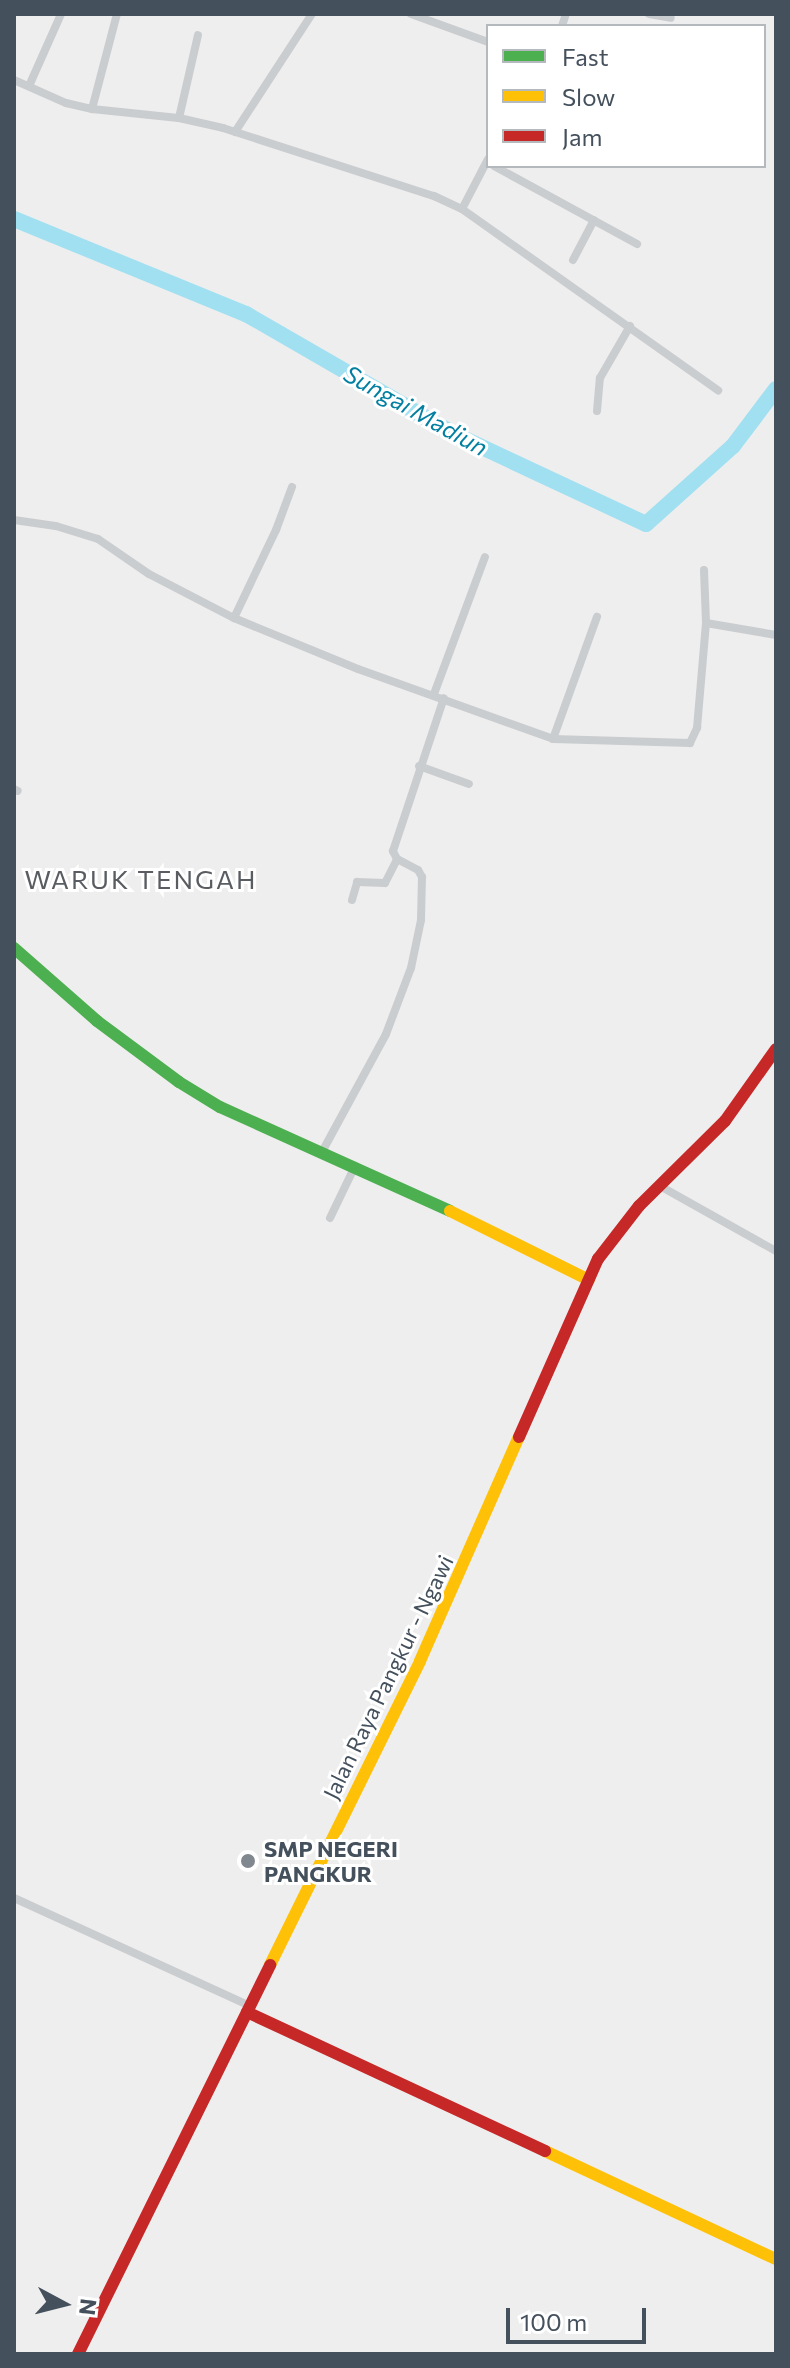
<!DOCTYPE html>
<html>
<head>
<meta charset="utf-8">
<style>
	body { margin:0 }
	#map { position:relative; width:790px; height:2368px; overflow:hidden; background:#efeeee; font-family:Commissioner,sans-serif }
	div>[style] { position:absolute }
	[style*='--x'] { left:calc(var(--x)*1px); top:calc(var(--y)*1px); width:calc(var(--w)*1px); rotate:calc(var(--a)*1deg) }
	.river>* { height:16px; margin:-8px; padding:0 8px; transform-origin:8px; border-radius:8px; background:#a1e0f1 }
	.street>* { height:8px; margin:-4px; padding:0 4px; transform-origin:4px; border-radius:4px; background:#cacdcf }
	.fast>* { height:12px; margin:-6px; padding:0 6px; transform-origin:6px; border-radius:6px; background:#4caf50 }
	.slow>* { height:12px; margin:-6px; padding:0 6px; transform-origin:6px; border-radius:6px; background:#ffc107 }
	.jam>* { height:12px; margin:-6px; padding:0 6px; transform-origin:6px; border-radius:6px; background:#c62828 }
	.dots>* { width:22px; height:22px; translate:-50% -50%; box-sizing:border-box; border:4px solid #fff; border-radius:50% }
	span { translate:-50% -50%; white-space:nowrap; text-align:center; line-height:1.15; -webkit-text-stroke:6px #fff; paint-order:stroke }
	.street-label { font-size:22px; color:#44505c }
	.poi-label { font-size:22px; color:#44505c; font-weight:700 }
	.left { translate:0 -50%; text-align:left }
	.water-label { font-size:24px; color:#037fa1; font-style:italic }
	.quarter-label { font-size:26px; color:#595d62; letter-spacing:2px }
	.frame { position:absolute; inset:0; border:16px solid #44505c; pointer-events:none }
	.legend { position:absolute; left:486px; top:24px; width:280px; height:144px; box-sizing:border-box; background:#fff; border:2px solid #b4b9be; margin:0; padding:10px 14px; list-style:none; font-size:24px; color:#44505c }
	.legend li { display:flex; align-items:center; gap:16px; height:40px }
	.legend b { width:40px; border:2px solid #b4b9be }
	.north { position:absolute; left:24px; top:2264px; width:80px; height:80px; -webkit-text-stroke:6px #fff; paint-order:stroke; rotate:97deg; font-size:22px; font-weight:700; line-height:32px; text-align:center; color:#44505c }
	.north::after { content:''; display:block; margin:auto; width:28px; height:36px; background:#44505c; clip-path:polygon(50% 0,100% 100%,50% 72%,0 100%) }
	.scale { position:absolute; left:506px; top:2308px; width:140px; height:36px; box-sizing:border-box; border:4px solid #44505c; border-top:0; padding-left:10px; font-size:24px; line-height:28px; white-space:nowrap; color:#44505c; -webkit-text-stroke:6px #fff; paint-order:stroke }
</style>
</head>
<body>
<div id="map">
	<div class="river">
		<div style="--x:14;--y:219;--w:251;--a:22.3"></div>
		<div style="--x:246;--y:314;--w:240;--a:30"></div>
		<div style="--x:454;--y:434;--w:212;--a:25.1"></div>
		<div style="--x:646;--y:524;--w:117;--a:-41.9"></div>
		<div style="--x:733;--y:446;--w:71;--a:-53"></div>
	</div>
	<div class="street">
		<div style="--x:411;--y:14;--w:82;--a:20"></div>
		<div style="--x:649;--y:14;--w:22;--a:10"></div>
		<div style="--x:562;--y:26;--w:13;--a:-72"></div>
		<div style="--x:14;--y:80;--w:57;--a:23.9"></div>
		<div style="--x:66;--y:103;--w:27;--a:13"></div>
		<div style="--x:92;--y:109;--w:87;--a:5.9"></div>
		<div style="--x:179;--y:118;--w:45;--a:12.8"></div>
		<div style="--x:223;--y:128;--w:222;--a:17.9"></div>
		<div style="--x:434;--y:196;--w:31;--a:25"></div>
		<div style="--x:462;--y:209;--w:314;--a:35.3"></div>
		<div style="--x:29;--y:86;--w:79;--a:-66"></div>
		<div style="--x:92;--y:109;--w:98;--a:-75.3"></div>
		<div style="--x:179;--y:118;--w:85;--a:-77.1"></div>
		<div style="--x:235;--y:132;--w:141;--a:-56.9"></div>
		<div style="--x:494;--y:166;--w:163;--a:28.6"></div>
		<div style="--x:462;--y:209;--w:56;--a:-62.5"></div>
		<div style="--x:573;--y:260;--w:45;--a:-62.3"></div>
		<div style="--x:597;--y:411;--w:33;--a:-85"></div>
		<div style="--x:600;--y:378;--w:60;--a:-60"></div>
		<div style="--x:14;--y:520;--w:42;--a:8.1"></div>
		<div style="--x:56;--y:526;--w:44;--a:17.2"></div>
		<div style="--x:98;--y:539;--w:62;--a:34.5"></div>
		<div style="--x:149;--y:574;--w:96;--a:27.4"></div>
		<div style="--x:234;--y:618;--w:134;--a:22.4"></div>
		<div style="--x:358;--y:669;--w:207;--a:19.7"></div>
		<div style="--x:553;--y:739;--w:137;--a:1.7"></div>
		<div style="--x:690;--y:743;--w:17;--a:-65"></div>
		<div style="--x:697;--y:728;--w:105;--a:-85.1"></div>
		<div style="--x:706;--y:623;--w:71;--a:9.7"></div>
		<div style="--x:704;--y:570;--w:53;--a:87.8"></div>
		<div style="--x:234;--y:618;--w:98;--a:-64.5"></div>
		<div style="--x:276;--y:530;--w:46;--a:-69.6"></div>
		<div style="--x:434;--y:694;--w:146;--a:-69.6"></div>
		<div style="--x:553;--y:739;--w:130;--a:-70.2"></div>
		<div style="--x:419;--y:766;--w:53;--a:19.8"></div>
		<div style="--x:14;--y:789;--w:4;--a:27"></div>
		<div style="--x:352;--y:900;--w:19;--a:-74"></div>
		<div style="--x:357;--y:882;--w:28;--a:2"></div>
		<div style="--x:385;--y:883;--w:27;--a:-63"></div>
		<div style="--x:322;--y:1152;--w:134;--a:-61.5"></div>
		<div style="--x:386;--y:1034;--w:71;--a:-69.3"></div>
		<div style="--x:411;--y:968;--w:49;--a:-78.2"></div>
		<div style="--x:421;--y:920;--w:43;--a:-88.7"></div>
		<div style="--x:422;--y:877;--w:8;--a:-120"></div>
		<div style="--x:418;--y:870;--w:24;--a:-152"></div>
		<div style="--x:397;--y:859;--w:9;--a:-117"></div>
		<div style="--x:393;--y:851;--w:161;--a:-71.6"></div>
		<div style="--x:660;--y:1186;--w:133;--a:29.3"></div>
		<div style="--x:330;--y:1218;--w:58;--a:-64.3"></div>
		<div style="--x:14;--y:1898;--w:260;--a:24.6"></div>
	</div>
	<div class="fast">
		<div style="--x:14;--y:948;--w:111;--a:41.3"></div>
		<div style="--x:97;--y:1021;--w:102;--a:36.6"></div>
		<div style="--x:179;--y:1082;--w:48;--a:31.4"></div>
		<div style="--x:220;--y:1107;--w:252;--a:24.3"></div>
	</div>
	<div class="slow">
		<div style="--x:450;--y:1211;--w:155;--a:26.4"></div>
		<div style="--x:270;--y:1965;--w:339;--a:-63.7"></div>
		<div style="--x:420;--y:1661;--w:245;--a:-66.2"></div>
		<div style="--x:545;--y:2151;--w:255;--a:25.1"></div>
	</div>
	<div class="jam">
		<div style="--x:519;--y:1437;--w:195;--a:-66.1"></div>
		<div style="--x:598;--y:1259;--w:67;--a:-52.3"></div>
		<div style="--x:639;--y:1206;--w:121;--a:-44.7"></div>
		<div style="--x:725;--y:1121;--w:88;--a:-54.7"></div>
		<div style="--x:247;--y:2012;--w:329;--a:25"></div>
		<div style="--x:78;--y:2354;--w:434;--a:-63.7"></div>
	</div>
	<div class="dots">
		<div style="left:248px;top:1861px;background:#80878f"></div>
	</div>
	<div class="street-label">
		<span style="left:388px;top:1677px;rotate:-64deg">Jalan Raya Pangkur - Ngawi</span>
	</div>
	<div class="poi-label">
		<span class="left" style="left:264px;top:1861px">SMP NEGERI<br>PANGKUR</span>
	</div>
	<div class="water-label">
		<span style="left:416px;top:410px;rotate:29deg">Sungai Madiun</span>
	</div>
	<div class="quarter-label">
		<span style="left:141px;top:879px">WARUK TENGAH</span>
	</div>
	<div class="frame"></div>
	<ul class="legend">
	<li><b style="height:10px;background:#4caf50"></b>Fast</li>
	<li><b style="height:10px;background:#ffc107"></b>Slow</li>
	<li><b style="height:10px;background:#c62828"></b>Jam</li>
	</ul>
	<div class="north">N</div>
	<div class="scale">100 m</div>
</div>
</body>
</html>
